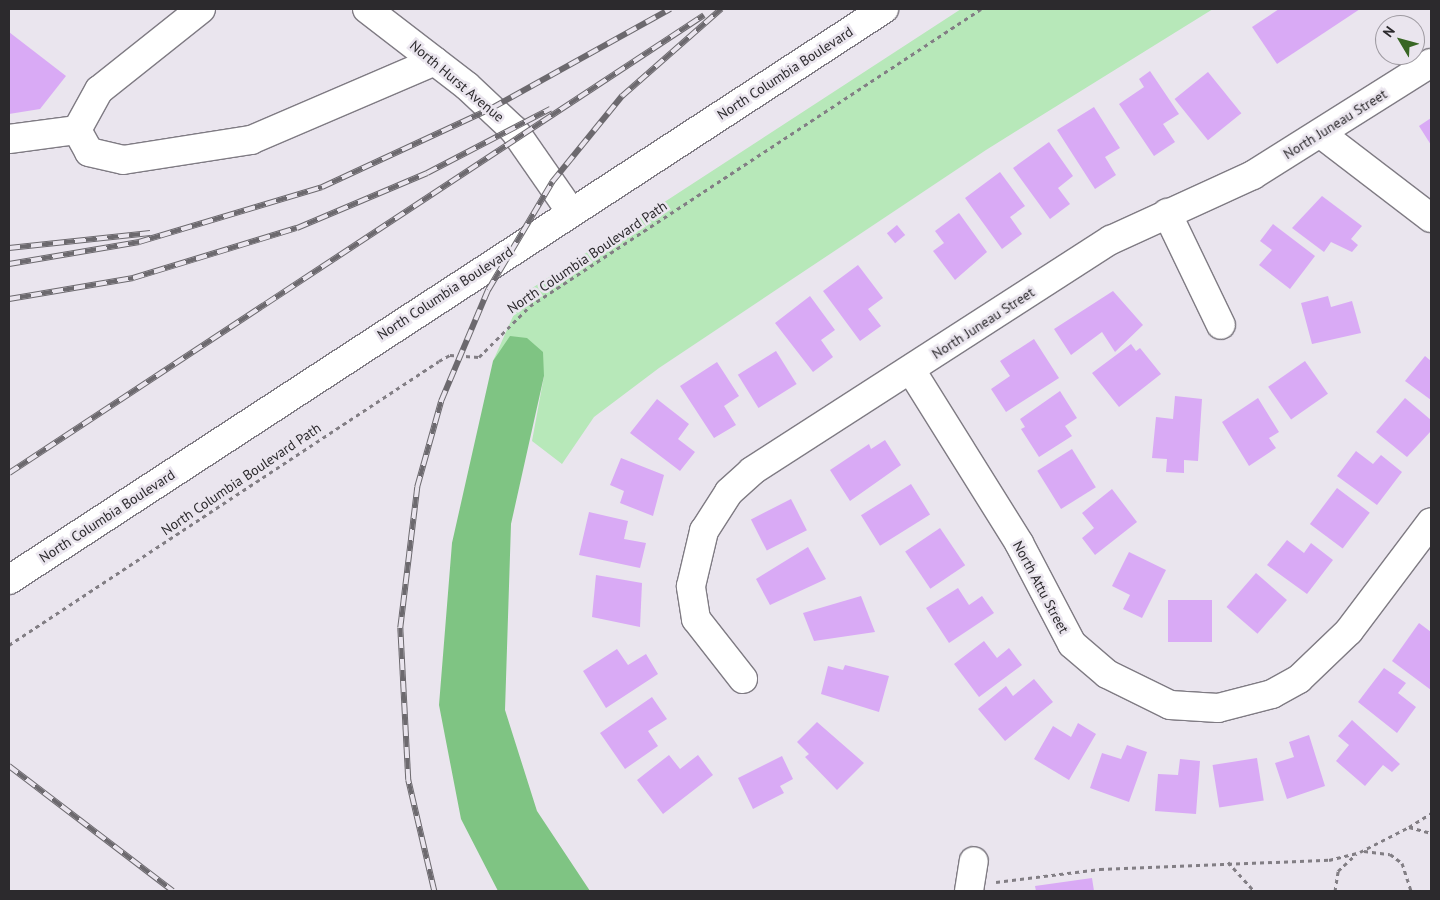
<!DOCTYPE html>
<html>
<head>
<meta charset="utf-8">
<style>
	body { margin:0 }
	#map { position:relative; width:1440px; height:900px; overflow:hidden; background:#eae5ee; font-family:"PT Sans",sans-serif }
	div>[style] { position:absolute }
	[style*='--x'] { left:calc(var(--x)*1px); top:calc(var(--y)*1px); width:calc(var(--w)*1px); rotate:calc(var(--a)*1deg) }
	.green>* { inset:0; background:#b7e8b9 }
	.forest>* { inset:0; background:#7fc483 }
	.building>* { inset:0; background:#d9aaf5; transform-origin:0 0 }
	.path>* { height:3px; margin-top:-1.5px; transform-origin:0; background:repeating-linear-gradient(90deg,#827e84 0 4px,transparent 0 8px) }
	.roads { filter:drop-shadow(1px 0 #7f7b83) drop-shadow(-1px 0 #7f7b83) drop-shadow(0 1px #7f7b83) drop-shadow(0 -1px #7f7b83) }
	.minor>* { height:28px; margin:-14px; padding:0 14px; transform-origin:14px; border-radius:14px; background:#fff }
	.major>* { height:28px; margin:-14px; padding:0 14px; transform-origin:14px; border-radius:14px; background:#fff }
	.rail>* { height:5.5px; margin-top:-2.75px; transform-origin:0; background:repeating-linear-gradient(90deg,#eae5ee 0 11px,#6c696e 0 22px); box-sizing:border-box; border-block:1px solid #6c696e }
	span { translate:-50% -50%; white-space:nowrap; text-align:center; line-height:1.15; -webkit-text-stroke:5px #eae5ee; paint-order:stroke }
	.street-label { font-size:14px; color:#2c2a2d }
	.frame { position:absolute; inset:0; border:10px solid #2c2a2d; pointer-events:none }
	.north { position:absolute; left:1375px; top:15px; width:50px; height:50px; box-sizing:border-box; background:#eae5ee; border:1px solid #9e9aa1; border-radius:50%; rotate:307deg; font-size:14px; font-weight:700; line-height:20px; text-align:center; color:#2c2a2d }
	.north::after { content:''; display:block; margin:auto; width:18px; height:22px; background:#386624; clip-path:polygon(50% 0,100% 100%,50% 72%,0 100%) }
</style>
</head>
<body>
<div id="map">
	<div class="green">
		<div style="clip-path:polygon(961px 9px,1213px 9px,986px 150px,659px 368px,594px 417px,562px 464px,532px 441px,544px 376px,493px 361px,523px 294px)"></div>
	</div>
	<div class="forest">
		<div style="clip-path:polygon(510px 336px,527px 338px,543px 352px,544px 376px,511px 524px,505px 710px,537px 811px,590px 891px,498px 891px,461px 819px,439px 705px,452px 543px,493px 361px)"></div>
	</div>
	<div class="building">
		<div style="clip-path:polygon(1279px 9px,1360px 9px,1277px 64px,1252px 27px)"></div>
		<div style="clip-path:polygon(9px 32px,66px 76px,40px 109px,9px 114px)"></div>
		<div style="clip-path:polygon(1150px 71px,1179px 114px,1163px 124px,1175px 142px,1154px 156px,1119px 104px,1144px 87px,1139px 79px)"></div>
		<div style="left:1208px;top:72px;width:53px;height:43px;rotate:51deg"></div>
		<div style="clip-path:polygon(1094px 107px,1120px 148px,1105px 157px,1116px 175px,1095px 189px,1057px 130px)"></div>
		<div style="clip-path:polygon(1431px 118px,1431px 145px,1419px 126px)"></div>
		<div style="clip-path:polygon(1049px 142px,1073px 176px,1058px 188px,1070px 204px,1050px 219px,1013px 168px)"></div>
		<div style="clip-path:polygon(1000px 172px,1025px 206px,1010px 217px,1022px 234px,1002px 249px,965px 198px)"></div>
		<div style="clip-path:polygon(1322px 196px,1362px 226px,1351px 239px,1358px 245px,1352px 252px,1331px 242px,1324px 252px,1292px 228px)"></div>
		<div style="clip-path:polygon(959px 213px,987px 252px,955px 280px,933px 251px,944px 243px,935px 231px)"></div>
		<div style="clip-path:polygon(1273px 224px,1315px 256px,1290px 289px,1259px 265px,1272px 250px,1260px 241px)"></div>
		<div style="left:897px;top:225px;width:13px;height:13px;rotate:51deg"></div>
		<div style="clip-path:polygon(858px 265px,883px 298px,868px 309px,881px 326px,860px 341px,823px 291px)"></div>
		<div style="clip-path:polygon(1113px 291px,1143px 325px,1115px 352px,1102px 332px,1071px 355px,1054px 329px)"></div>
		<div style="clip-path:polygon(810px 296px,835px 330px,821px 340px,833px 357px,813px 372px,775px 323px)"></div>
		<div style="clip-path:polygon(1328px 296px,1331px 307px,1352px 301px,1361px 333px,1312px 344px,1301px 303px)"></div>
		<div style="clip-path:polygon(1034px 339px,1059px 378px,1006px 412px,991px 389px,1010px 376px,1000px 361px)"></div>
		<div style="clip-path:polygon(1131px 344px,1136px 351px,1140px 348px,1161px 374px,1119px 407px,1092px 373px)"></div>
		<div style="left:776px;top:351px;width:39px;height:45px;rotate:58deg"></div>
		<div style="clip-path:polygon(1425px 356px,1431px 361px,1431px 400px,1405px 381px)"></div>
		<div style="left:1305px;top:361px;width:40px;height:45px;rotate:55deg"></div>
		<div style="clip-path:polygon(717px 362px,739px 396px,724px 406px,736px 425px,714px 438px,680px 386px)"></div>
		<div style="clip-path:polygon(1060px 391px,1077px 418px,1065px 426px,1072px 436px,1039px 457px,1021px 429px,1025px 427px,1020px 419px)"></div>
		<div style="clip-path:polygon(1175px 396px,1202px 399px,1198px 461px,1184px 460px,1184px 473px,1166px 472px,1167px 459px,1152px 458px,1156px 417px,1173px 419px)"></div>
		<div style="clip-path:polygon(1258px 398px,1279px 432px,1269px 438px,1276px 448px,1249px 466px,1222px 422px)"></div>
		<div style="clip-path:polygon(1405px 398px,1431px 420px,1431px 431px,1407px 457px,1376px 432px)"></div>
		<div style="clip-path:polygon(657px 399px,689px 424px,678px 439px,695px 452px,680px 471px,630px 433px)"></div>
		<div style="clip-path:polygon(885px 440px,901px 465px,850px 501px,830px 470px,869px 444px,871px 449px)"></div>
		<div style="left:1072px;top:449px;width:45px;height:41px;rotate:58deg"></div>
		<div style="clip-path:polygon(1356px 451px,1373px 464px,1381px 455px,1402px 472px,1377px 505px,1337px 476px)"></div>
		<div style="clip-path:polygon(621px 458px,664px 475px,653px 516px,620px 503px,624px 491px,610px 485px)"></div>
		<div style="left:911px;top:484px;width:36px;height:59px;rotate:58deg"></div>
		<div style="left:1337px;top:488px;width:41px;height:45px;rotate:37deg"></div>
		<div style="clip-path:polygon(1112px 489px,1137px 522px,1095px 555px,1082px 538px,1094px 528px,1082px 513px)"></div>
		<div style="left:791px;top:499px;width:35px;height:45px;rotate:63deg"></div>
		<div style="clip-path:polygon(589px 512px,628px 521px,624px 539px,646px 543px,640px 568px,579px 555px)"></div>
		<div style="left:940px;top:528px;width:45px;height:42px;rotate:56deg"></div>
		<div style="clip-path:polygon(1287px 540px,1304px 553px,1311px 543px,1333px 560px,1307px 594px,1267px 565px)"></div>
		<div style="clip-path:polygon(808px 547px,826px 579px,770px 605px,756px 579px)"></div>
		<div style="clip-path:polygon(1129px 552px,1166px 570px,1142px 618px,1123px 609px,1130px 595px,1112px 586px)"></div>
		<div style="left:1256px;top:573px;width:41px;height:45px;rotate:41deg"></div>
		<div style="clip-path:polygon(596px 575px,642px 583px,640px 627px,592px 617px)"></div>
		<div style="clip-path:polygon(958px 588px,969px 605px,982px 596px,994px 613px,949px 643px,926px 608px)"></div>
		<div style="clip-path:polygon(861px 596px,875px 632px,814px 641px,803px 613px)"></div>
		<div style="left:1212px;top:600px;width:42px;height:44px;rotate:90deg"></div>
		<div style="clip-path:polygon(1419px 623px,1431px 632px,1431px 690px,1392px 661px)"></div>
		<div style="clip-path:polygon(984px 641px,997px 658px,1009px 648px,1022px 665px,979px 697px,954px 664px)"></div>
		<div style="clip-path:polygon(617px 649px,628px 665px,646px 654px,658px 674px,606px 708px,583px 671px)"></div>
		<div style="clip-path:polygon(845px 665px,889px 676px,879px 712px,821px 694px,828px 666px,843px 670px)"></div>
		<div style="clip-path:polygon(1384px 668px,1406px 683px,1398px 693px,1416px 707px,1397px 733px,1358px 702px)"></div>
		<div style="clip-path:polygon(1034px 679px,1053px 702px,1005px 741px,978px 709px,1006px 686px,1013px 696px)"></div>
		<div style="clip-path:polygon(652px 697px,667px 719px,648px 731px,658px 746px,625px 769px,600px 733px)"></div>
		<div style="clip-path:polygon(1352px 720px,1400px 764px,1392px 772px,1383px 765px,1365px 786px,1336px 761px,1349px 745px,1338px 736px)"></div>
		<div style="clip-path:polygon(817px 722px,864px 763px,837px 790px,805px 757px,809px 754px,797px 742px)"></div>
		<div style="clip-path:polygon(1078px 723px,1096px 734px,1069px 780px,1034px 759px,1053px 726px,1071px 737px)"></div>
		<div style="clip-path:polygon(1309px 735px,1325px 786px,1287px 799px,1275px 763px,1294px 757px,1289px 742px)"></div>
		<div style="clip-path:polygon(1127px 745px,1147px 752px,1129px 802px,1090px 788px,1102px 753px,1121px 759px)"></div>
		<div style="clip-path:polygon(669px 755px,680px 769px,698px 755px,713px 775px,663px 814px,637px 780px)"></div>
		<div style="clip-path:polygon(782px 756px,793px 779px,780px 786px,784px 793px,753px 809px,738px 778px)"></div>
		<div style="left:1257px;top:758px;width:43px;height:45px;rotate:81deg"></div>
		<div style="clip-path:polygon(1180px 759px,1200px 761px,1196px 814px,1155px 811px,1158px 774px,1178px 775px)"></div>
		<div style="clip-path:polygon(1092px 878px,1094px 891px,1036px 891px,1035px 886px)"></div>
	</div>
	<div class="path">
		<div style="--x:9;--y:645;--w:515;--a:-33.44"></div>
		<div style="--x:439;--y:361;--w:13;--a:-29"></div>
		<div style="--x:450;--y:355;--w:29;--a:4"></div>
		<div style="--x:479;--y:357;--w:72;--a:-45"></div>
		<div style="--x:530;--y:306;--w:540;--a:-33.37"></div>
		<div style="--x:1409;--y:827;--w:26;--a:-32"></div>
		<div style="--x:1364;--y:851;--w:26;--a:7"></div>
		<div style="--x:1390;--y:854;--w:15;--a:37"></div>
		<div style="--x:1402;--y:863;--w:29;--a:72"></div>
		<div style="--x:1228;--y:862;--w:39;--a:48"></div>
		<div style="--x:996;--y:882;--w:105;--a:-7.1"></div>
		<div style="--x:1100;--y:869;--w:229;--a:-2.3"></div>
		<div style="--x:1329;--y:860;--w:32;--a:-14"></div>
		<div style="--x:1360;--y:852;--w:55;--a:-27"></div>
		<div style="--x:1409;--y:827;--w:23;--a:15"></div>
		<div style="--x:1335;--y:891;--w:20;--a:-81"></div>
		<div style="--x:1338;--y:871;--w:25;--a:-43"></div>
	</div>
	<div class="roads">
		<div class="minor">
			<div style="--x:201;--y:9;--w:130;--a:141.5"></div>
			<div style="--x:99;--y:90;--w:46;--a:118.8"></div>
			<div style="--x:77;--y:130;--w:25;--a:61"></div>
			<div style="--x:89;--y:152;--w:35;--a:13"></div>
			<div style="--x:123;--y:160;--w:130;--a:-8.9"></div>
			<div style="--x:251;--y:140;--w:200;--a:-23.2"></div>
			<div style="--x:367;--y:9;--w:126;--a:37.6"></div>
			<div style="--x:467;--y:86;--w:64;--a:43.1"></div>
			<div style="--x:514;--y:130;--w:100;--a:55.2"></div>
			<div style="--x:1321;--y:134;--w:138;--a:37.4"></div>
			<div style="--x:9;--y:139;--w:69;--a:-7.5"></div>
			<div style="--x:1167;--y:213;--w:124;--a:64.3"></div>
			<div style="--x:911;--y:370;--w:204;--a:58"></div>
			<div style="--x:1019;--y:543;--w:114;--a:62.3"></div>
			<div style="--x:1072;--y:644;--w:46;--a:40.6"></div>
			<div style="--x:1107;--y:674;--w:70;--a:26.2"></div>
			<div style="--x:1170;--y:705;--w:48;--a:3.6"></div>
			<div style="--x:1218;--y:708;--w:56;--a:-14.5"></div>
			<div style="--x:1272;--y:694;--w:31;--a:-29"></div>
			<div style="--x:1299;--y:679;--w:69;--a:-43.8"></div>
			<div style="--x:1349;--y:631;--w:136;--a:-53"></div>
			<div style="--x:743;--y:679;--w:76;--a:-128.1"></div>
			<div style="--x:696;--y:619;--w:33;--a:-99"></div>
			<div style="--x:691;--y:586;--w:57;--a:-76.7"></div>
			<div style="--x:704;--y:531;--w:46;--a:-57.3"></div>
			<div style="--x:729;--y:492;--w:31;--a:-42"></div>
			<div style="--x:752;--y:471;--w:427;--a:-32.8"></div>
			<div style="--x:1111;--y:240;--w:156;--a:-24.6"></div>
			<div style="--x:1253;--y:175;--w:210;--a:-32.2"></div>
			<div style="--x:969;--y:891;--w:30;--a:-81"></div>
		</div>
		<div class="major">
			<div style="--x:9;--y:580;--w:1045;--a:-33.13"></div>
		</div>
	</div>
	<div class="rail">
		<div style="--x:9;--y:248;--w:142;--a:-6.1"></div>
		<div style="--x:9;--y:264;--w:132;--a:-9.6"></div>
		<div style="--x:139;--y:242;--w:191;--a:-16.7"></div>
		<div style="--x:322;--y:187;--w:187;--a:-24.9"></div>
		<div style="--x:492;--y:108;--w:204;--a:-29.1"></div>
		<div style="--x:9;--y:299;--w:126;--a:-9.6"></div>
		<div style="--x:133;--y:278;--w:171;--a:-17"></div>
		<div style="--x:297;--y:228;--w:141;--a:-22.9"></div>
		<div style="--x:427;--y:173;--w:139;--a:-27.5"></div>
		<div style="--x:9;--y:473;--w:832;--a:-33.38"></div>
		<div style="--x:9;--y:766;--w:206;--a:37.3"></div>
		<div style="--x:434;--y:891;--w:114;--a:-103.2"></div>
		<div style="--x:408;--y:780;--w:152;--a:-93"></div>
		<div style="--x:400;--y:628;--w:142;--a:-83.1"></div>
		<div style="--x:417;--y:487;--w:89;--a:-74.4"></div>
		<div style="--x:441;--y:401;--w:121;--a:-67.1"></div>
		<div style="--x:488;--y:290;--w:126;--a:-59.3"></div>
		<div style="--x:552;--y:182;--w:111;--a:-50.9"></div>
		<div style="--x:622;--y:96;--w:132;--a:-41.3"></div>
	</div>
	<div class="street-label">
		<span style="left:785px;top:73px;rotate:-33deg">North Columbia Boulevard</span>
		<span style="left:457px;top:81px;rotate:40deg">North Hurst Avenue</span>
		<span style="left:1335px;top:124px;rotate:-32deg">North Juneau Street</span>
		<span style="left:587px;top:257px;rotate:-34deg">North Columbia Boulevard Path</span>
		<span style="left:445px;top:293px;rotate:-33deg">North Columbia Boulevard</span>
		<span style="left:983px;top:323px;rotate:-33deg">North Juneau Street</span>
		<span style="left:241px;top:479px;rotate:-34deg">North Columbia Boulevard Path</span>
		<span style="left:107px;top:516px;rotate:-33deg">North Columbia Boulevard</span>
		<span style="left:1041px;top:587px;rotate:62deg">North Attu Street</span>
	</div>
	<div class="frame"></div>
	<div class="north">N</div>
</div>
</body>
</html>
